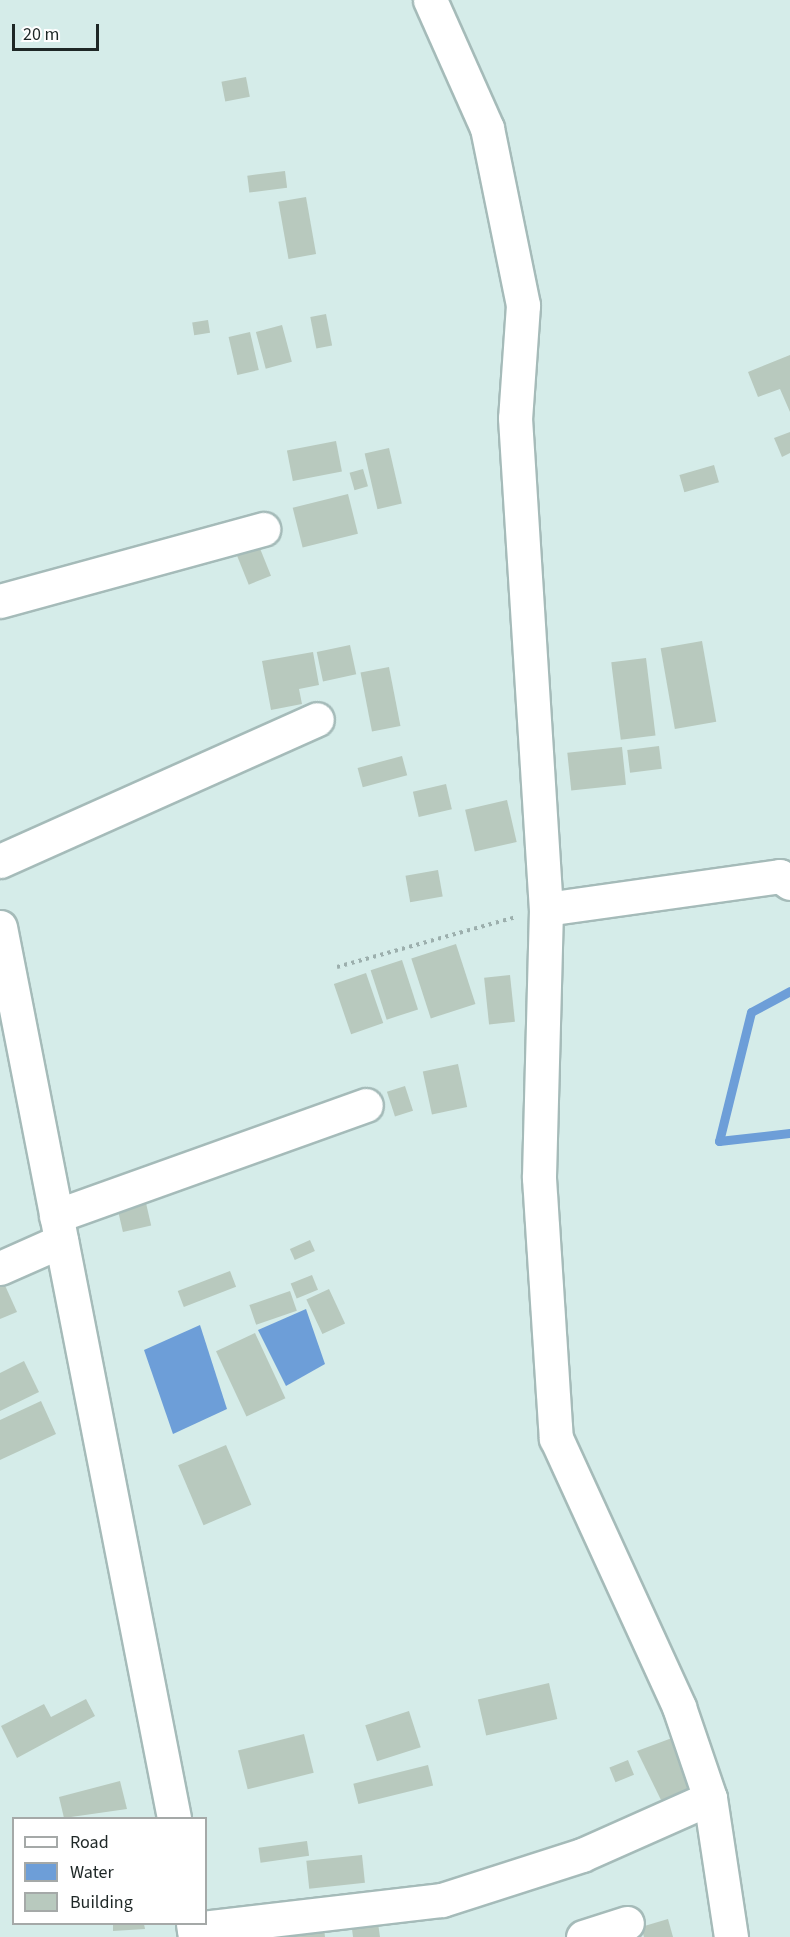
<!DOCTYPE html>
<html>
<head>
<meta charset="utf-8">
<style>
	body { margin:0 }
	#map { position:relative; width:790px; height:1937px; overflow:hidden; background:#d5ece9; font-family:"Source Sans 3",sans-serif }
	div>[style] { position:absolute }
	[style*='--x'] { left:calc(var(--x)*1px); top:calc(var(--y)*1px); width:calc(var(--w)*1px); rotate:calc(var(--a)*1deg) }
	.water>* { inset:0; background:#6d9ed8 }
	.stream>* { height:9px; margin:-4.5px; padding:0 4.5px; transform-origin:4.5px; border-radius:4.5px; background:#6d9ed8 }
	.building>* { inset:0; background:#b8c9be; transform-origin:0 0 }
	.path>* { height:4px; margin-top:-2px; transform-origin:0; background:repeating-linear-gradient(90deg,#9cafad 0 3px,transparent 0 7.5px) }
	.roads { filter:drop-shadow(2px 0 #a5bbb9) drop-shadow(-2px 0 #a5bbb9) drop-shadow(0 2px #a5bbb9) drop-shadow(0 -2px #a5bbb9) }
	.street>* { height:33px; margin:-16.5px; padding:0 16.5px; transform-origin:16.5px; border-radius:16.5px; background:#fff }
	.secondary>* { height:33px; margin:-16.5px; padding:0 16.5px; transform-origin:16.5px; border-radius:16.5px; background:#fff }
	span { translate:-50% -50%; white-space:nowrap; text-align:center; line-height:1.15; -webkit-text-stroke:6px #fff; paint-order:stroke }
	.legend { position:absolute; left:12px; top:1817px; width:195px; height:108px; box-sizing:border-box; background:#fff; border:2px solid #a5a9a8; margin:0; padding:8px 10px; list-style:none; font-size:18px; color:#1e2726 }
	.legend li { display:flex; align-items:center; gap:12px; height:30px }
	.legend b { width:30px; border:2px solid #a5a9a8 }
	.scale { position:absolute; left:12px; top:24px; width:87px; height:27px; box-sizing:border-box; border:3px solid #1e2726; border-top:0; padding-left:8px; font-size:18px; line-height:21px; white-space:nowrap; color:#1e2726; -webkit-text-stroke:4px #fff; paint-order:stroke }
</style>
</head>
<body>
<div id="map">
	<div class="water">
		<div style="clip-path:polygon(306px 1309px,325px 1364px,286px 1386px,258px 1330px)"></div>
		<div style="clip-path:polygon(200px 1325px,227px 1409px,173px 1434px,144px 1350px)"></div>
	</div>
	<div class="stream">
		<div style="--x:790;--y:991;--w:44;--a:151.7"></div>
		<div style="--x:751;--y:1012;--w:133;--a:103.9"></div>
		<div style="--x:719;--y:1141;--w:71;--a:-6.4"></div>
	</div>
	<div class="building">
		<div style="left:246px;top:77px;width:20px;height:25px;rotate:79deg"></div>
		<div style="left:285px;top:171px;width:17px;height:38px;rotate:83deg"></div>
		<div style="left:306px;top:197px;width:58px;height:28px;rotate:80deg"></div>
		<div style="left:326px;top:314px;width:32px;height:16px;rotate:79deg"></div>
		<div style="left:208px;top:320px;width:13px;height:16px;rotate:81deg"></div>
		<div style="left:282px;top:325px;width:38px;height:27px;rotate:75deg"></div>
		<div style="left:250px;top:332px;width:39px;height:22px;rotate:77deg"></div>
		<div style="clip-path:polygon(790px 355px,790px 412px,780px 389px,758px 397px,748px 372px)"></div>
		<div style="clip-path:polygon(790px 432px,790px 453px,782px 457px,774px 438px)"></div>
		<div style="left:336px;top:441px;width:31px;height:50px;rotate:79deg"></div>
		<div style="left:389px;top:448px;width:57px;height:25px;rotate:77deg"></div>
		<div style="left:714px;top:465px;width:18px;height:36px;rotate:74deg"></div>
		<div style="left:363px;top:469px;width:18px;height:14px;rotate:74deg"></div>
		<div style="left:348px;top:494px;width:41px;height:57px;rotate:76deg"></div>
		<div style="left:259px;top:546px;width:32px;height:24px;rotate:68deg"></div>
		<div style="left:702px;top:641px;width:82px;height:42px;rotate:80deg"></div>
		<div style="left:350px;top:645px;width:30px;height:34px;rotate:78deg"></div>
		<div style="clip-path:polygon(313px 652px,319px 685px,299px 689px,302px 704px,271px 710px,262px 661px)"></div>
		<div style="left:646px;top:658px;width:78px;height:35px;rotate:83deg"></div>
		<div style="left:389px;top:667px;width:60px;height:29px;rotate:79deg"></div>
		<div style="left:659px;top:746px;width:23px;height:32px;rotate:83deg"></div>
		<div style="left:622px;top:747px;width:38px;height:55px;rotate:84deg"></div>
		<div style="left:402px;top:756px;width:20px;height:46px;rotate:75deg"></div>
		<div style="left:446px;top:784px;width:26px;height:34px;rotate:77deg"></div>
		<div style="left:507px;top:800px;width:43px;height:43px;rotate:77deg"></div>
		<div style="left:438px;top:870px;width:27px;height:33px;rotate:80deg"></div>
		<div style="left:456px;top:944px;width:63px;height:47px;rotate:72deg"></div>
		<div style="left:402px;top:960px;width:52px;height:33px;rotate:72deg"></div>
		<div style="left:366px;top:973px;width:53px;height:34px;rotate:71deg"></div>
		<div style="left:510px;top:975px;width:47px;height:26px;rotate:84deg"></div>
		<div style="left:458px;top:1064px;width:44px;height:36px;rotate:78deg"></div>
		<div style="left:405px;top:1086px;width:26px;height:19px;rotate:72deg"></div>
		<div style="left:146px;top:1203px;width:23px;height:29px;rotate:77deg"></div>
		<div style="left:310px;top:1240px;width:12px;height:22px;rotate:66deg"></div>
		<div style="left:230px;top:1271px;width:17px;height:56px;rotate:69deg"></div>
		<div style="left:312px;top:1275px;width:16px;height:23px;rotate:68deg"></div>
		<div style="clip-path:polygon(3px 1281px,17px 1312px,0 1319px,0 1282px)"></div>
		<div style="left:329px;top:1289px;width:38px;height:25px;rotate:65deg"></div>
		<div style="left:290px;top:1291px;width:21px;height:43px;rotate:71deg"></div>
		<div style="left:255px;top:1333px;width:72px;height:43px;rotate:65deg"></div>
		<div style="clip-path:polygon(24px 1361px,39px 1392px,0 1411px,0 1373px)"></div>
		<div style="clip-path:polygon(41px 1401px,56px 1434px,0 1460px,0 1420px)"></div>
		<div style="left:226px;top:1445px;width:65px;height:52px;rotate:67deg"></div>
		<div style="left:549px;top:1683px;width:37px;height:73px;rotate:77deg"></div>
		<div style="clip-path:polygon(86px 1699px,95px 1716px,17px 1758px,1px 1726px,44px 1704px,51px 1717px)"></div>
		<div style="left:409px;top:1711px;width:38px;height:46px;rotate:72deg"></div>
		<div style="left:304px;top:1734px;width:40px;height:68px;rotate:76deg"></div>
		<div style="clip-path:polygon(672px 1738px,691px 1789px,661px 1800px,637px 1751px)"></div>
		<div style="left:628px;top:1760px;width:16px;height:20px;rotate:68deg"></div>
		<div style="left:428px;top:1765px;width:21px;height:77px;rotate:76deg"></div>
		<div style="clip-path:polygon(120px 1781px,127px 1809px,64px 1818px,59px 1797px)"></div>
		<div style="left:307px;top:1841px;width:15px;height:49px;rotate:82deg"></div>
		<div style="left:362px;top:1855px;width:28px;height:56px;rotate:84deg"></div>
		<div style="clip-path:polygon(377px 1916px,380px 1937px,353px 1937px,351px 1921px)"></div>
		<div style="clip-path:polygon(323px 1919px,325px 1937px,271px 1937px,270px 1927px)"></div>
		<div style="clip-path:polygon(668px 1919px,673px 1937px,644px 1937px,641px 1927px)"></div>
		<div style="clip-path:polygon(113px 1924px,144px 1924px,145px 1929px,113px 1931px)"></div>
	</div>
	<div class="path">
		<div style="--x:337;--y:967;--w:186;--a:-15.6"></div>
	</div>
	<div class="roads">
		<div class="street">
			<div style="--x:430;--y:0;--w:140;--a:66"></div>
			<div style="--x:487;--y:128;--w:181;--a:78.5"></div>
			<div style="--x:523;--y:305;--w:113;--a:94"></div>
			<div style="--x:515;--y:418;--w:492;--a:86.4"></div>
			<div style="--x:546;--y:909;--w:269;--a:91.5"></div>
			<div style="--x:539;--y:1178;--w:261;--a:86.3"></div>
			<div style="--x:556;--y:1438;--w:296;--a:65.4"></div>
			<div style="--x:679;--y:1707;--w:96;--a:71.2"></div>
			<div style="--x:710;--y:1798;--w:141;--a:81.4"></div>
			<div style="--x:0;--y:601;--w:273;--a:-15.3"></div>
			<div style="--x:0;--y:861;--w:347;--a:-24.1"></div>
			<div style="--x:546;--y:909;--w:236;--a:-8"></div>
			<div style="--x:780;--y:876;--w:12;--a:35"></div>
			<div style="--x:56;--y:1216;--w:329;--a:-19.7"></div>
			<div style="--x:0;--y:1268;--w:67;--a:-23.9"></div>
			<div style="--x:194;--y:1929;--w:250;--a:-6.7"></div>
			<div style="--x:442;--y:1900;--w:147;--a:-17.8"></div>
			<div style="--x:582;--y:1855;--w:140;--a:-24"></div>
			<div style="--x:583;--y:1937;--w:46;--a:-17.7"></div>
		</div>
		<div class="secondary">
			<div style="--x:0;--y:927;--w:908;--a:78.95"></div>
			<div style="--x:193;--y:1924;--w:13;--a:81"></div>
		</div>
	</div>
	<ul class="legend">
	<li><b style="height:8px;background:#fff"></b>Road</li>
	<li><b style="height:16px;background:#6d9ed8"></b>Water</li>
	<li><b style="height:16px;background:#b8c9be"></b>Building</li>
	</ul>
	<div class="scale">20 m</div>
</div>
</body>
</html>
